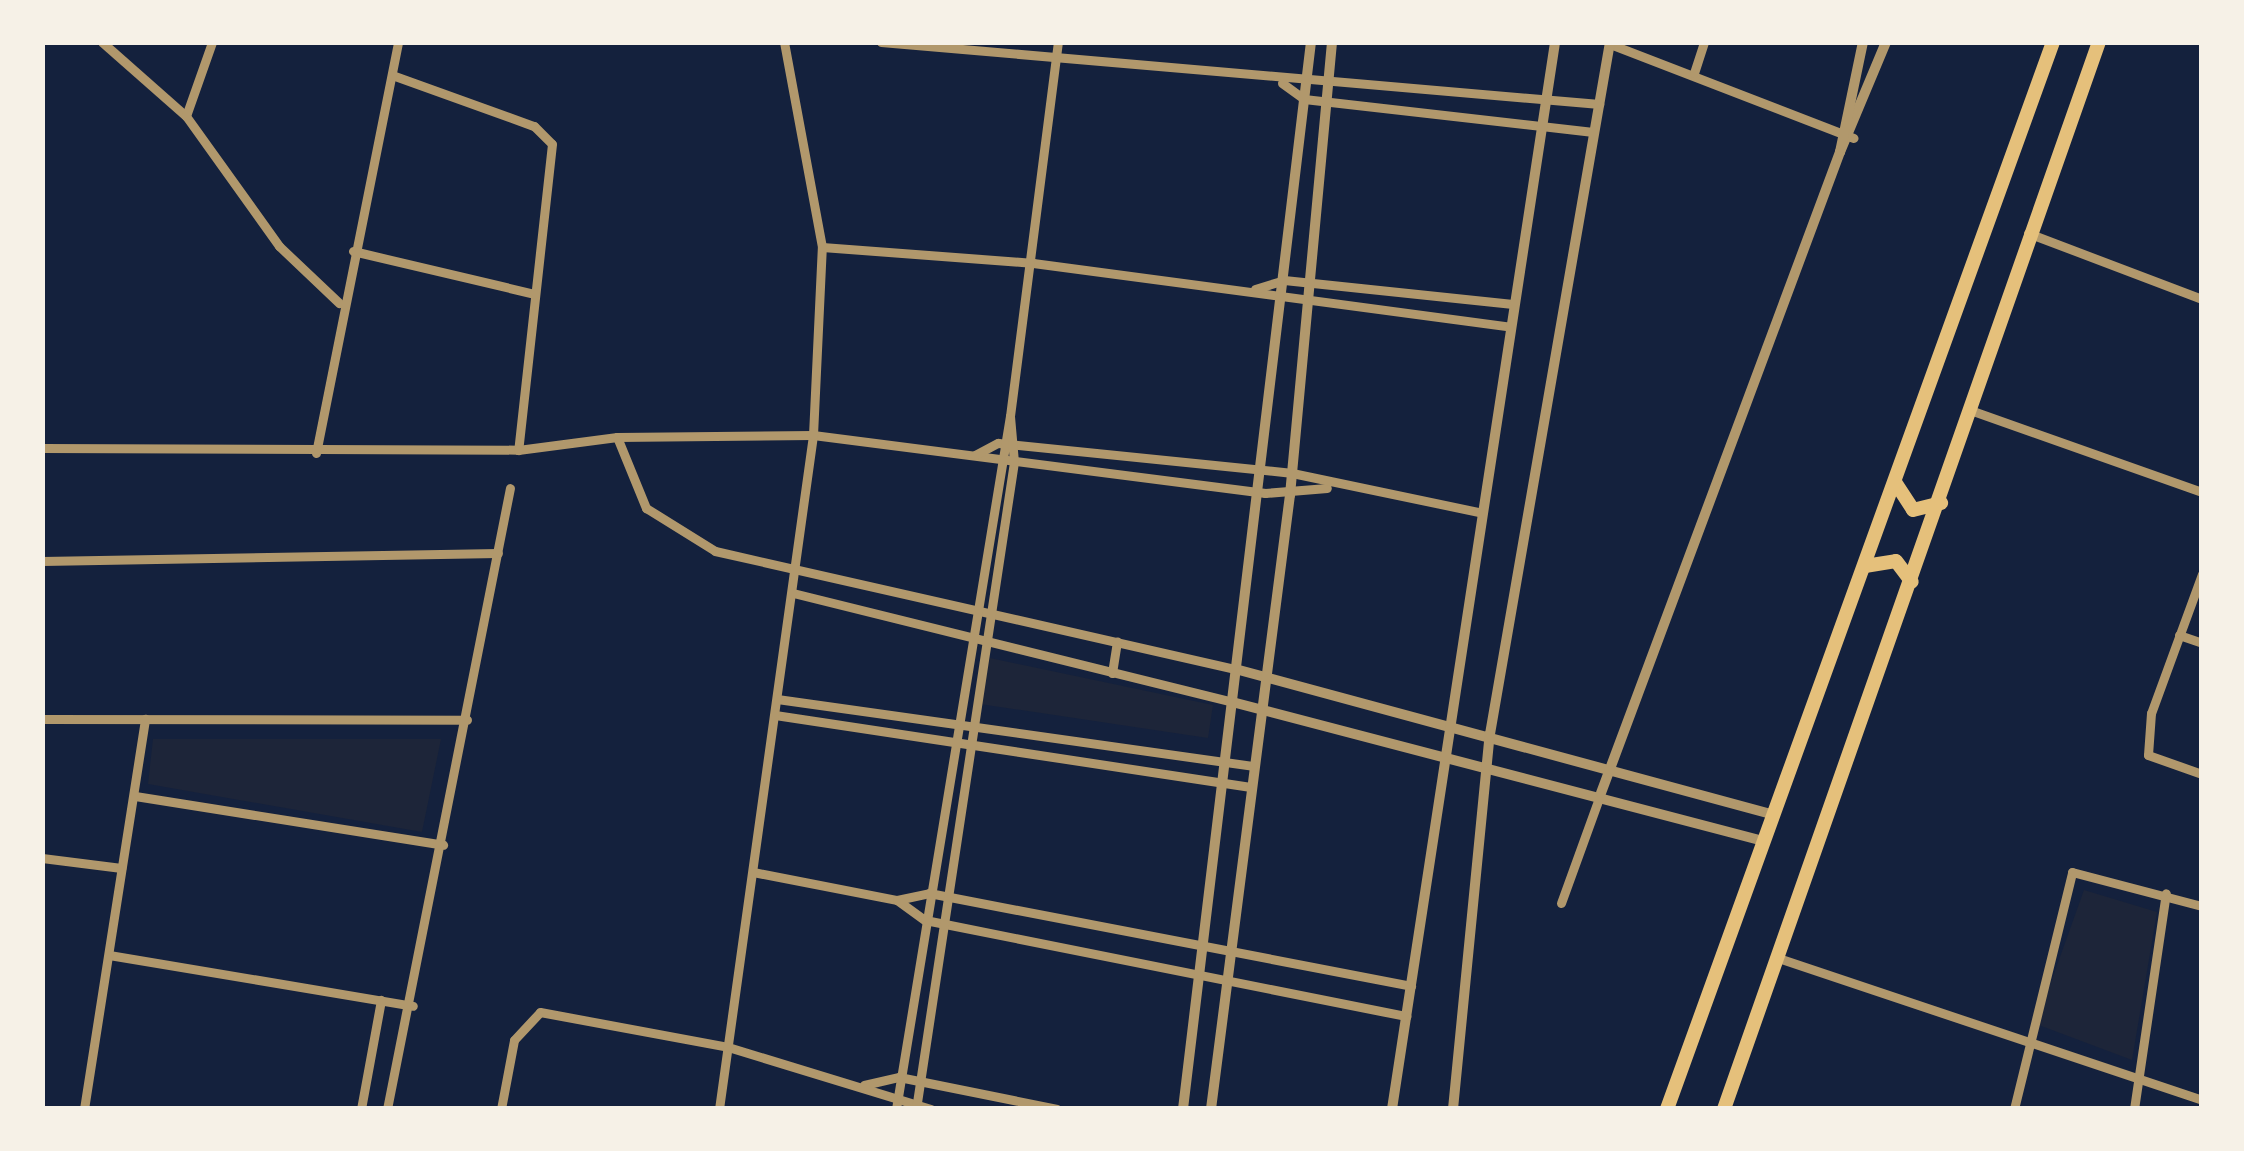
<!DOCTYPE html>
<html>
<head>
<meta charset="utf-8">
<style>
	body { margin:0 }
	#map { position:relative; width:2244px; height:1151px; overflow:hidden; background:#14213d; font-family:Manrope,sans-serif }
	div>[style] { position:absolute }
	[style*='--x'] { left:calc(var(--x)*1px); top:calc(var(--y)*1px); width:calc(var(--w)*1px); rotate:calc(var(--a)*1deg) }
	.green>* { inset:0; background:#1d2539 }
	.minor>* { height:9px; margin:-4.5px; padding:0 4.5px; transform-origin:4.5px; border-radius:4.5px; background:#b1986c }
	.tertiary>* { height:10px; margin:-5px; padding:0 5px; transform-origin:5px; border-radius:5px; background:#b1986c }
	.primary>* { height:14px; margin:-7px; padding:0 7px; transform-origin:7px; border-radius:7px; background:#e5c07b }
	span { translate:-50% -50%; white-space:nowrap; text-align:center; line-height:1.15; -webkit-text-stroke:9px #f6f1e7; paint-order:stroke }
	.frame { position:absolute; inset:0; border:45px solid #f6f1e7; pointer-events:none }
</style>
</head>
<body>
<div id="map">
	<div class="green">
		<div style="clip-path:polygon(990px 658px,1213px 705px,1208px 738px,980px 704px)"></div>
		<div style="clip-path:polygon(153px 739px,441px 739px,422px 832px,148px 784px)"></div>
		<div style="clip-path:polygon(2084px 890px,2157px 912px,2132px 1060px,2036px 1024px)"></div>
	</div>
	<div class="minor">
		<div style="--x:102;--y:42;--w:112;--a:41.4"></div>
		<div style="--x:186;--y:116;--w:160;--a:54.4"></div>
		<div style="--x:279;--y:246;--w:83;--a:43.5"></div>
		<div style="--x:881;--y:42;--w:721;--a:4.94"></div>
		<div style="--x:1610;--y:44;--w:261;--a:21.1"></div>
		<div style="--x:1694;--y:73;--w:33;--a:-72"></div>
		<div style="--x:392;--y:75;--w:151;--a:19.8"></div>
		<div style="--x:534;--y:126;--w:25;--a:45"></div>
		<div style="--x:552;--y:144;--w:308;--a:96.3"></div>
		<div style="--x:1282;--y:83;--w:27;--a:36"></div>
		<div style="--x:1304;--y:99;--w:291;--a:6.5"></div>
		<div style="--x:186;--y:116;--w:78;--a:-70.6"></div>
		<div style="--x:2028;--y:233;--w:186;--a:20.8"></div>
		<div style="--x:822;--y:247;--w:212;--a:4.3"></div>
		<div style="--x:1033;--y:263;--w:481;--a:7.6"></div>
		<div style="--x:353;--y:251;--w:187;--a:13.3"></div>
		<div style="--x:1255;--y:289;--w:30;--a:-17"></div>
		<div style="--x:1284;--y:280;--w:230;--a:6"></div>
		<div style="--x:1970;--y:410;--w:246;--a:19.5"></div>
		<div style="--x:617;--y:437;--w:77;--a:67.8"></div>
		<div style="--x:646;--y:508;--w:81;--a:31.9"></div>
		<div style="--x:715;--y:551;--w:537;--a:12.79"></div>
		<div style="--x:42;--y:448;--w:476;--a:0.2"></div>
		<div style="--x:518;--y:450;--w:100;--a:-7.5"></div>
		<div style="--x:617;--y:437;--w:196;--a:-0.6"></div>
		<div style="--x:813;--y:435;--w:456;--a:7.3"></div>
		<div style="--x:1265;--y:493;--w:62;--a:-4.6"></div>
		<div style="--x:316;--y:453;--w:419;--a:-78.7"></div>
		<div style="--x:975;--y:455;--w:26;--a:-28"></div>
		<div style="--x:998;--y:443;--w:296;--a:5.8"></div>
		<div style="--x:1292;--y:473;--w:191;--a:11.8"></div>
		<div style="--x:42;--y:561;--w:456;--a:-1"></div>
		<div style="--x:2202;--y:574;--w:148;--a:110.1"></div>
		<div style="--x:2151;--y:713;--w:42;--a:94.1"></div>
		<div style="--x:2148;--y:755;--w:57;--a:19.4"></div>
		<div style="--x:793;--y:593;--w:456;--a:13.9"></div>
		<div style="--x:2179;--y:635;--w:24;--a:19"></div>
		<div style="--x:1112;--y:673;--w:32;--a:-81"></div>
		<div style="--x:777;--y:699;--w:482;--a:8"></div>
		<div style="--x:775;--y:715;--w:481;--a:8.6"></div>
		<div style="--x:42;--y:719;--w:425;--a:0.1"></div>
		<div style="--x:135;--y:796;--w:312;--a:9"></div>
		<div style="--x:42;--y:858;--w:80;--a:7.2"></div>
		<div style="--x:753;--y:872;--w:147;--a:11"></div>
		<div style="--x:897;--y:900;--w:33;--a:-12"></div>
		<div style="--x:929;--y:893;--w:491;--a:10.9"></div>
		<div style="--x:897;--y:900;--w:34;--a:36"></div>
		<div style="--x:925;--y:920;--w:491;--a:11.3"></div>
		<div style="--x:1561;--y:903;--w:115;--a:-70.1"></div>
		<div style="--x:109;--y:955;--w:308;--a:9.5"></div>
		<div style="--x:1775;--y:957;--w:450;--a:18.5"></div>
		<div style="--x:864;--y:1085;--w:36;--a:-13"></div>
		<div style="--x:899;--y:1077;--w:161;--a:11.4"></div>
		<div style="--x:84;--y:1109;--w:395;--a:-81.1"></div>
		<div style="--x:361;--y:1109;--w:111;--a:-79.6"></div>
		<div style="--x:387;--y:1109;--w:633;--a:-78.8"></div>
		<div style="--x:501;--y:1109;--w:70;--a:-79.3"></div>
		<div style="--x:514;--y:1040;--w:38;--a:-47"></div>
		<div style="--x:540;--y:1012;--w:191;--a:10.5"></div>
		<div style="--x:728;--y:1047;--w:212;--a:17"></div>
		<div style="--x:719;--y:1109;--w:681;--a:-82.06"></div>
		<div style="--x:813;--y:435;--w:188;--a:-87.3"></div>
		<div style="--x:822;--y:247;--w:208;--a:-100.5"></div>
		<div style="--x:896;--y:1109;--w:702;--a:-80.66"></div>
		<div style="--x:1010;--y:416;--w:377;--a:-82.7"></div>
		<div style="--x:916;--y:1109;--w:654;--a:-81.39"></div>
		<div style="--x:1014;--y:462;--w:46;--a:-95"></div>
		<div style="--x:2014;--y:1109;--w:244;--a:-76.2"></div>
		<div style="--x:2072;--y:872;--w:134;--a:14.7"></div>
		<div style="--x:2134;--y:1109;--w:218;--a:-81.6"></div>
	</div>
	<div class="tertiary">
		<div style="--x:1840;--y:152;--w:119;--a:-67.3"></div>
		<div style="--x:1239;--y:670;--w:551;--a:15.15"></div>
		<div style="--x:1236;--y:703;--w:545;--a:14.67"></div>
		<div style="--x:1601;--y:793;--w:684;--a:-69.55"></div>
		<div style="--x:1840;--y:152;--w:112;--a:-78.2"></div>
		<div style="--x:1183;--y:1109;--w:1075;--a:-83.16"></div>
		<div style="--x:1211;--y:1109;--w:619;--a:-82.67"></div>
		<div style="--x:1290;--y:495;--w:455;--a:-84.7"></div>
		<div style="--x:1392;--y:1109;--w:1079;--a:-81.31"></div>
		<div style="--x:1453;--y:1109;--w:377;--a:-84.4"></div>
		<div style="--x:1490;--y:734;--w:702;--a:-80.16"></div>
	</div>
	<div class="primary">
		<div style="--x:1895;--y:482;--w:33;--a:57"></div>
		<div style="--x:1913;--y:510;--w:29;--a:-14"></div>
		<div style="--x:1865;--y:566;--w:31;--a:-9"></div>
		<div style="--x:1896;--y:561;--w:26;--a:53"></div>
		<div style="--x:1667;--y:1109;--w:1135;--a:-70.11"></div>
		<div style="--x:1724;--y:1109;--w:1131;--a:-70.64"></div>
	</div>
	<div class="frame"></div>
</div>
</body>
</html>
